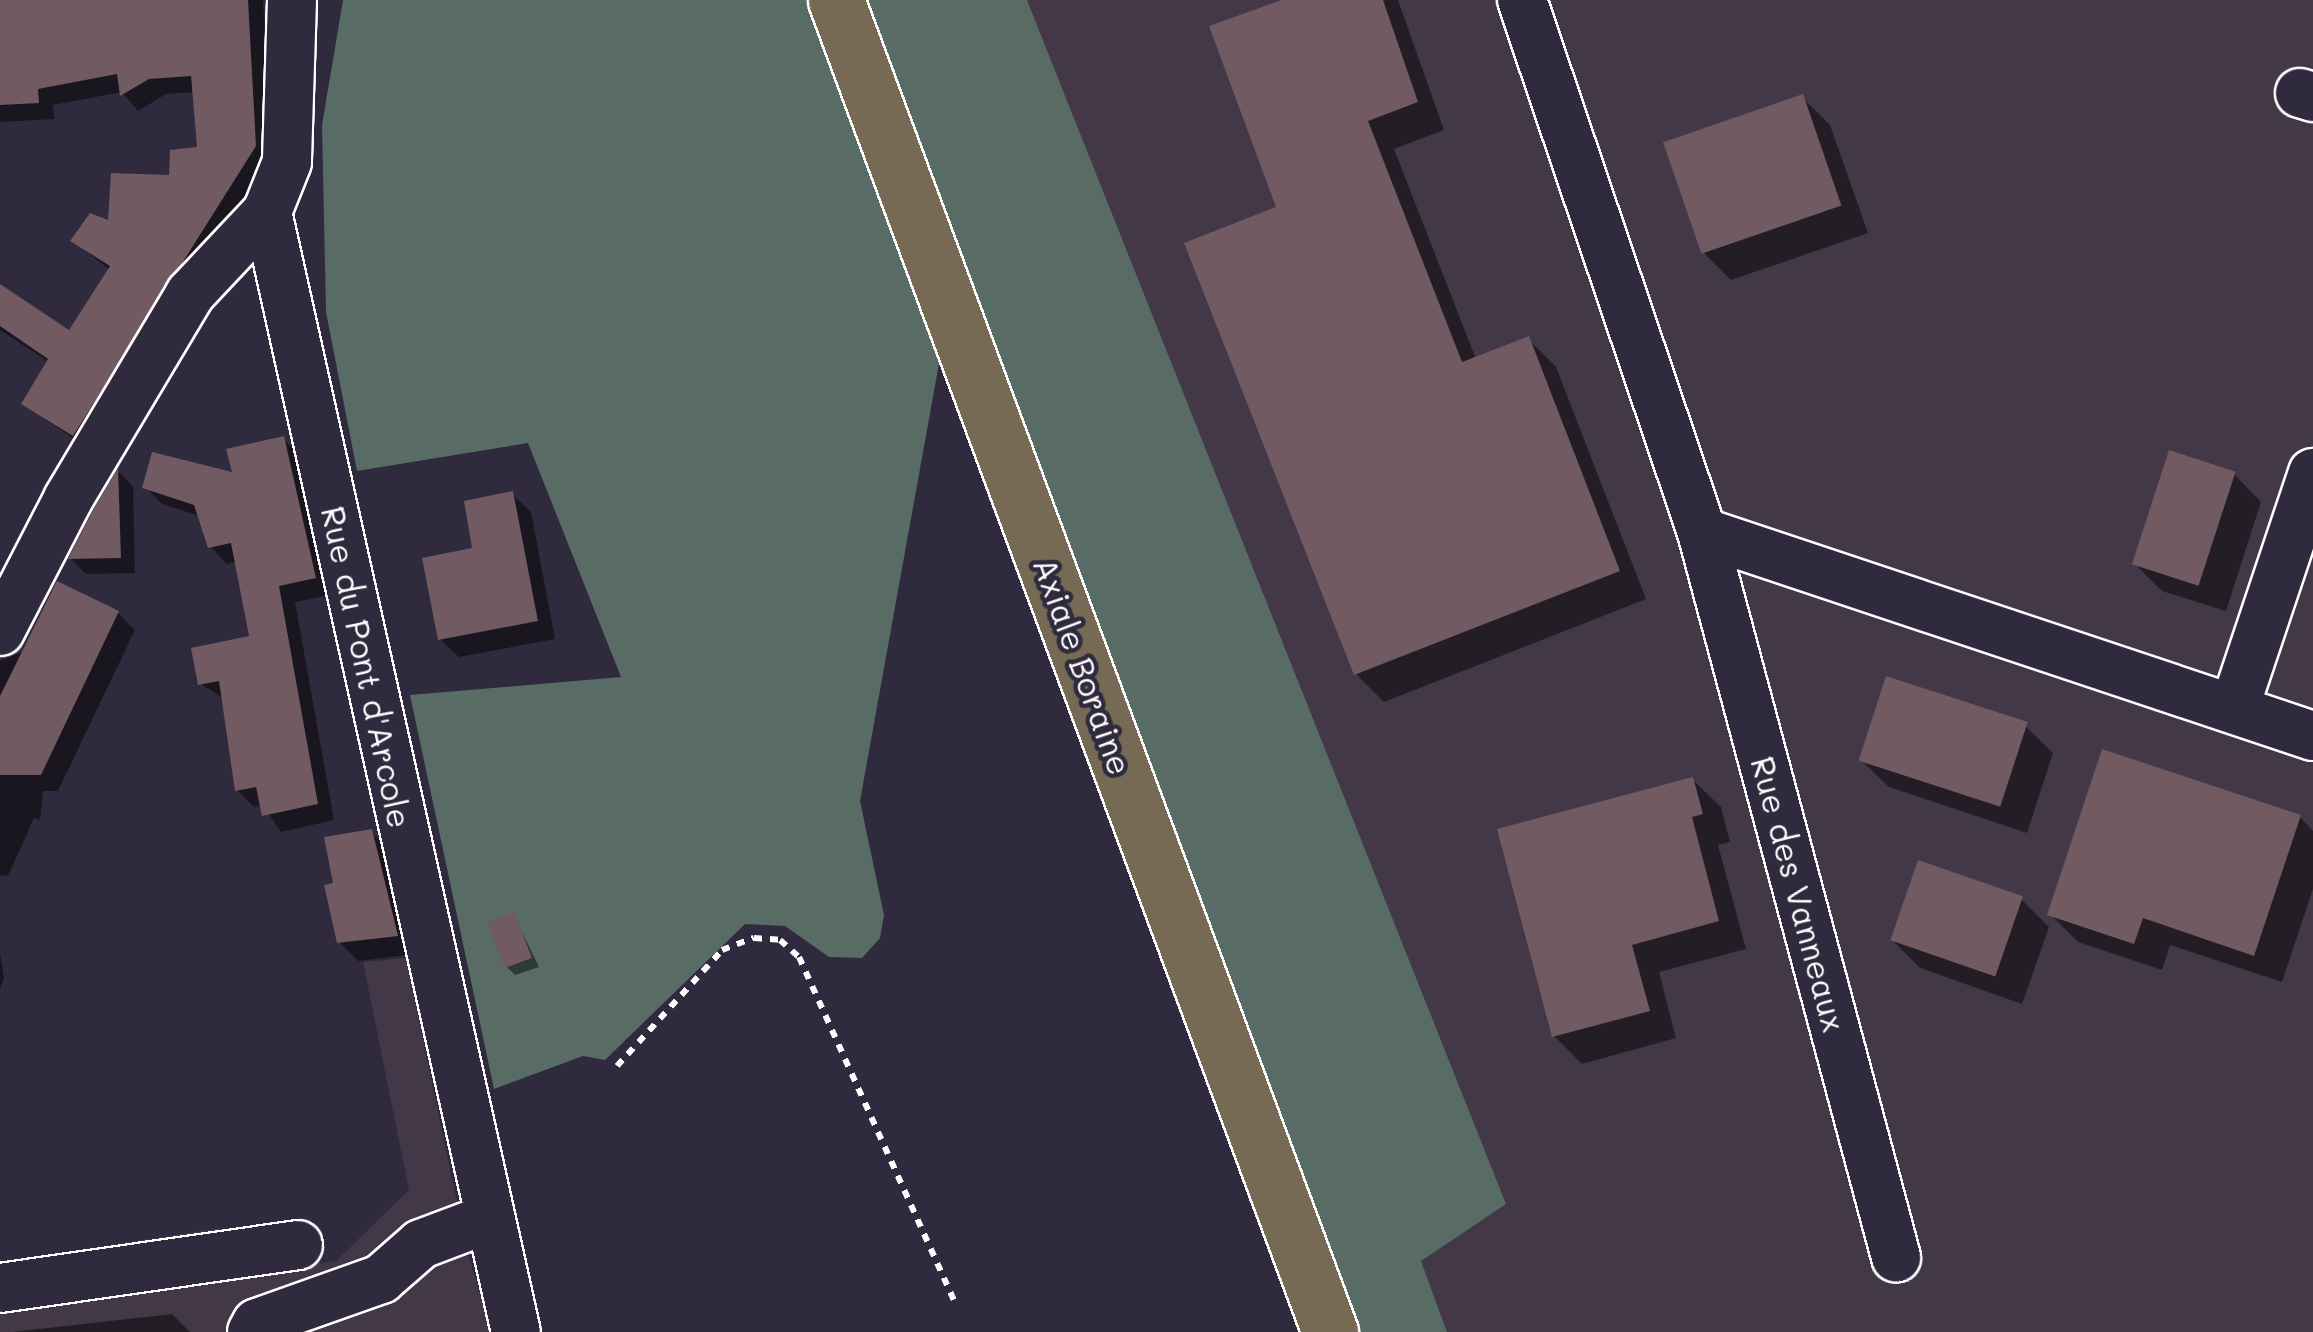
<!DOCTYPE html>
<html>
<head>
<meta charset="utf-8">
<style>
	body { margin:0 }
	#map { position:relative; width:2313px; height:1332px; overflow:hidden; background:#2f2a3d; font-family:Mali,sans-serif }
	div>[style] { position:absolute }
	[style*='--x'] { left:calc(var(--x)*1px); top:calc(var(--y)*1px); width:calc(var(--w)*1px); rotate:calc(var(--a)*1deg) }
	.built>* { inset:0; background:#433848 }
	.green>* { inset:0; background:#586b64 }
	.shadow>* { inset:0; background:#0007 }
	.building>* { inset:0; background:#715a61; transform-origin:0 0 }
	.path>* { height:6px; margin-top:-3px; transform-origin:0; background:repeating-linear-gradient(90deg,#fff 0 8px,transparent 0 16px) }
	.roads { filter:drop-shadow(2px 0 #fff) drop-shadow(-2px 0 #fff) drop-shadow(0 2px #fff) drop-shadow(0 -2px #fff) }
	.minor>* { height:48px; margin:-24px; padding:0 24px; transform-origin:24px; border-radius:24px; background:#2f2a3d }
	.major>* { height:55px; margin:-27.5px; padding:0 27.5px; transform-origin:27.5px; border-radius:27.5px; background:#766a54 }
	span { translate:-50% -50%; white-space:nowrap; text-align:center; line-height:1.15; -webkit-text-stroke:9px #2f2a3d; paint-order:stroke }
	.street-label { font-size:32px; color:#fff }
</style>
</head>
<body>
<div id="map">
	<div class="built">
		<div style="clip-path:polygon(1027px 0,2313px 0,2313px 1332px,1447px 1332px,1421px 1261px,1505px 1204px)"></div>
		<div style="clip-path:polygon(406px 958px,467px 1250px,491px 1332px,0 1332px,0 1262px,220px 1228px,228px 1277px,336px 1261px,409px 1190px,363px 962px)"></div>
	</div>
	<div class="green">
		<div style="clip-path:polygon(343px 0,811px 0,942px 347px,860px 801px,884px 915px,880px 938px,862px 958px,829px 957px,785px 926px,745px 924px,605px 1060px,583px 1056px,494px 1089px,410px 695px,621px 677px,528px 443px,357px 471px,326px 312px,322px 125px)"></div>
		<div style="clip-path:polygon(838px 0,1027px 0,1506px 1204px,1421px 1261px,1447px 1332px,1331px 1332px)"></div>
	</div>
	<div class="shadow">
		<div style="clip-path:polygon(0 0,263px 0,272px 163px,91px 451px,24px 404px,49px 362px,0 330px,0 288px,70px 334px,110px 270px,73px 241px,111px 224px,200px 150px,195px 92px,166px 94px,138px 111px,122px 92px,53px 105px,54px 119px,0 122px)"></div>
		<div style="clip-path:polygon(1289px 0,1398px 0,1444px 130px,1394px 149px,1476px 359px,1528px 339px,1556px 367px,1646px 599px,1384px 702px,1356px 674px,1279px 208px)"></div>
		<div style="clip-path:polygon(1802px 97px,1830px 125px,1868px 233px,1731px 280px,1704px 253px)"></div>
		<div style="clip-path:polygon(283px 439px,300px 455px,331px 595px,295px 602px,334px 820px,281px 832px,263px 805px,254px 807px,237px 790px,224px 699px,201px 684px,252px 638px,237px 561px,227px 564px,211px 547px,200px 516px,162px 504px,145px 487px,236px 476px)"></div>
		<div style="clip-path:polygon(119px 472px,133px 487px,135px 573px,86px 574px,71px 559px)"></div>
		<div style="clip-path:polygon(2234px 474px,2261px 502px,2226px 611px,2162px 591px,2134px 563px)"></div>
		<div style="clip-path:polygon(512px 494px,531px 512px,555px 639px,459px 657px,440px 639px,475px 550px)"></div>
		<div style="clip-path:polygon(118px 613px,135px 630px,58px 791px,43px 791px,40px 820px,34px 818px,8px 876px,0 875px,0 661px)"></div>
		<div style="clip-path:polygon(2025px 726px,2053px 753px,2027px 833px,1889px 787px,1861px 760px)"></div>
		<div style="clip-path:polygon(1693px 780px,1721px 807px,1730px 842px,1718px 845px,1746px 949px,1659px 972px,1676px 1038px,1582px 1064px,1554px 1036px)"></div>
		<div style="clip-path:polygon(2300px 817px,2313px 831px,2313px 889px,2282px 982px,2170px 945px,2162px 970px,2078px 942px,2050px 914px)"></div>
		<div style="clip-path:polygon(371px 832px,390px 851px,415px 954px,358px 961px,339px 942px,336px 885px)"></div>
		<div style="clip-path:polygon(2021px 899px,2049px 927px,2022px 1004px,1920px 968px,1892px 940px)"></div>
		<div style="clip-path:polygon(514px 915px,539px 967px,515px 975px,506px 966px)"></div>
		<div style="clip-path:polygon(0 954px,4px 978px,0 989px)"></div>
		<div style="clip-path:polygon(172px 1314px,190px 1332px,12px 1332px)"></div>
	</div>
	<div class="building">
		<div style="clip-path:polygon(0 0,248px 0,256px 146px,73px 436px,21px 404px,48px 359px,0 326px,0 284px,69px 330px,110px 266px,70px 241px,90px 213px,108px 220px,111px 173px,169px 175px,170px 150px,197px 147px,191px 76px,149px 79px,120px 96px,117px 74px,38px 89px,39px 103px,0 105px)"></div>
		<div style="clip-path:polygon(1282px 0,1383px 0,1418px 102px,1368px 121px,1462px 362px,1529px 336px,1620px 571px,1354px 675px,1184px 243px,1276px 207px,1209px 26px)"></div>
		<div style="left:1803px;top:94px;width:118px;height:148px;rotate:71deg"></div>
		<div style="clip-path:polygon(284px 436px,316px 578px,279px 586px,318px 804px,262px 816px,256px 787px,235px 791px,219px 681px,198px 685px,191px 648px,249px 636px,231px 543px,208px 548px,194px 505px,142px 488px,152px 452px,232px 472px,226px 449px)"></div>
		<div style="left:2169px;top:450px;width:70px;height:120px;rotate:18deg"></div>
		<div style="clip-path:polygon(118px 468px,121px 558px,68px 559px,92px 512px)"></div>
		<div style="clip-path:polygon(513px 491px,538px 621px,438px 640px,422px 558px,472px 548px,464px 501px)"></div>
		<div style="clip-path:polygon(57px 581px,119px 611px,41px 775px,0 775px,0 696px)"></div>
		<div style="left:1886px;top:676px;width:149px;height:89px;rotate:18deg"></div>
		<div style="clip-path:polygon(2102px 749px,2301px 815px,2254px 956px,2143px 918px,2134px 944px,2047px 915px)"></div>
		<div style="clip-path:polygon(1693px 777px,1703px 814px,1692px 817px,1719px 921px,1632px 945px,1650px 1011px,1552px 1037px,1497px 829px)"></div>
		<div style="clip-path:polygon(372px 829px,398px 936px,337px 943px,324px 885px,333px 883px,324px 837px)"></div>
		<div style="left:1918px;top:860px;width:111px;height:85px;rotate:19deg"></div>
		<div style="left:515px;top:912px;width:49px;height:29px;rotate:70deg"></div>
	</div>
	<div class="path">
		<div style="--x:617;--y:1066;--w:156;--a:-47.8"></div>
		<div style="--x:722;--y:950;--w:34;--a:-21"></div>
		<div style="--x:754;--y:938;--w:26;--a:4"></div>
		<div style="--x:780;--y:940;--w:25;--a:42"></div>
		<div style="--x:799;--y:957;--w:376;--a:65.7"></div>
	</div>
	<div class="roads">
		<div class="minor">
			<div style="--x:292;--y:0;--w:162;--a:91.8"></div>
			<div style="--x:287;--y:162;--w:54;--a:111.8"></div>
			<div style="--x:267;--y:212;--w:1147;--a:77.47"></div>
			<div style="--x:1522;--y:0;--w:562;--a:71.31"></div>
			<div style="--x:1702;--y:532;--w:751;--a:75.02"></div>
			<div style="--x:2300;--y:93;--w:14;--a:17"></div>
			<div style="--x:1702;--y:532;--w:644;--a:18.46"></div>
			<div style="--x:0;--y:631;--w:148;--a:-62.7"></div>
			<div style="--x:68;--y:499;--w:239;--a:-59.2"></div>
			<div style="--x:190;--y:294;--w:112;--a:-46.8"></div>
			<div style="--x:2234;--y:709;--w:249;--a:-71.5"></div>
			<div style="--x:0;--y:1288;--w:301;--a:-8.2"></div>
			<div style="--x:252;--y:1332;--w:10;--a:-61"></div>
			<div style="--x:257;--y:1323;--w:132;--a:-19.5"></div>
			<div style="--x:381;--y:1279;--w:53;--a:-41.2"></div>
			<div style="--x:421;--y:1244;--w:71;--a:-20.7"></div>
		</div>
		<div class="major">
			<div style="--x:836;--y:0;--w:1421;--a:69.65"></div>
		</div>
	</div>
	<div class="street-label">
		<span style="left:1083px;top:666px;rotate:70deg">Axiale Boraine</span>
		<span style="left:367px;top:667px;rotate:78deg">Rue du Pont d'Arcole</span>
		<span style="left:1799px;top:894px;rotate:75deg">Rue des Vanneaux</span>
	</div>
</div>
</body>
</html>
